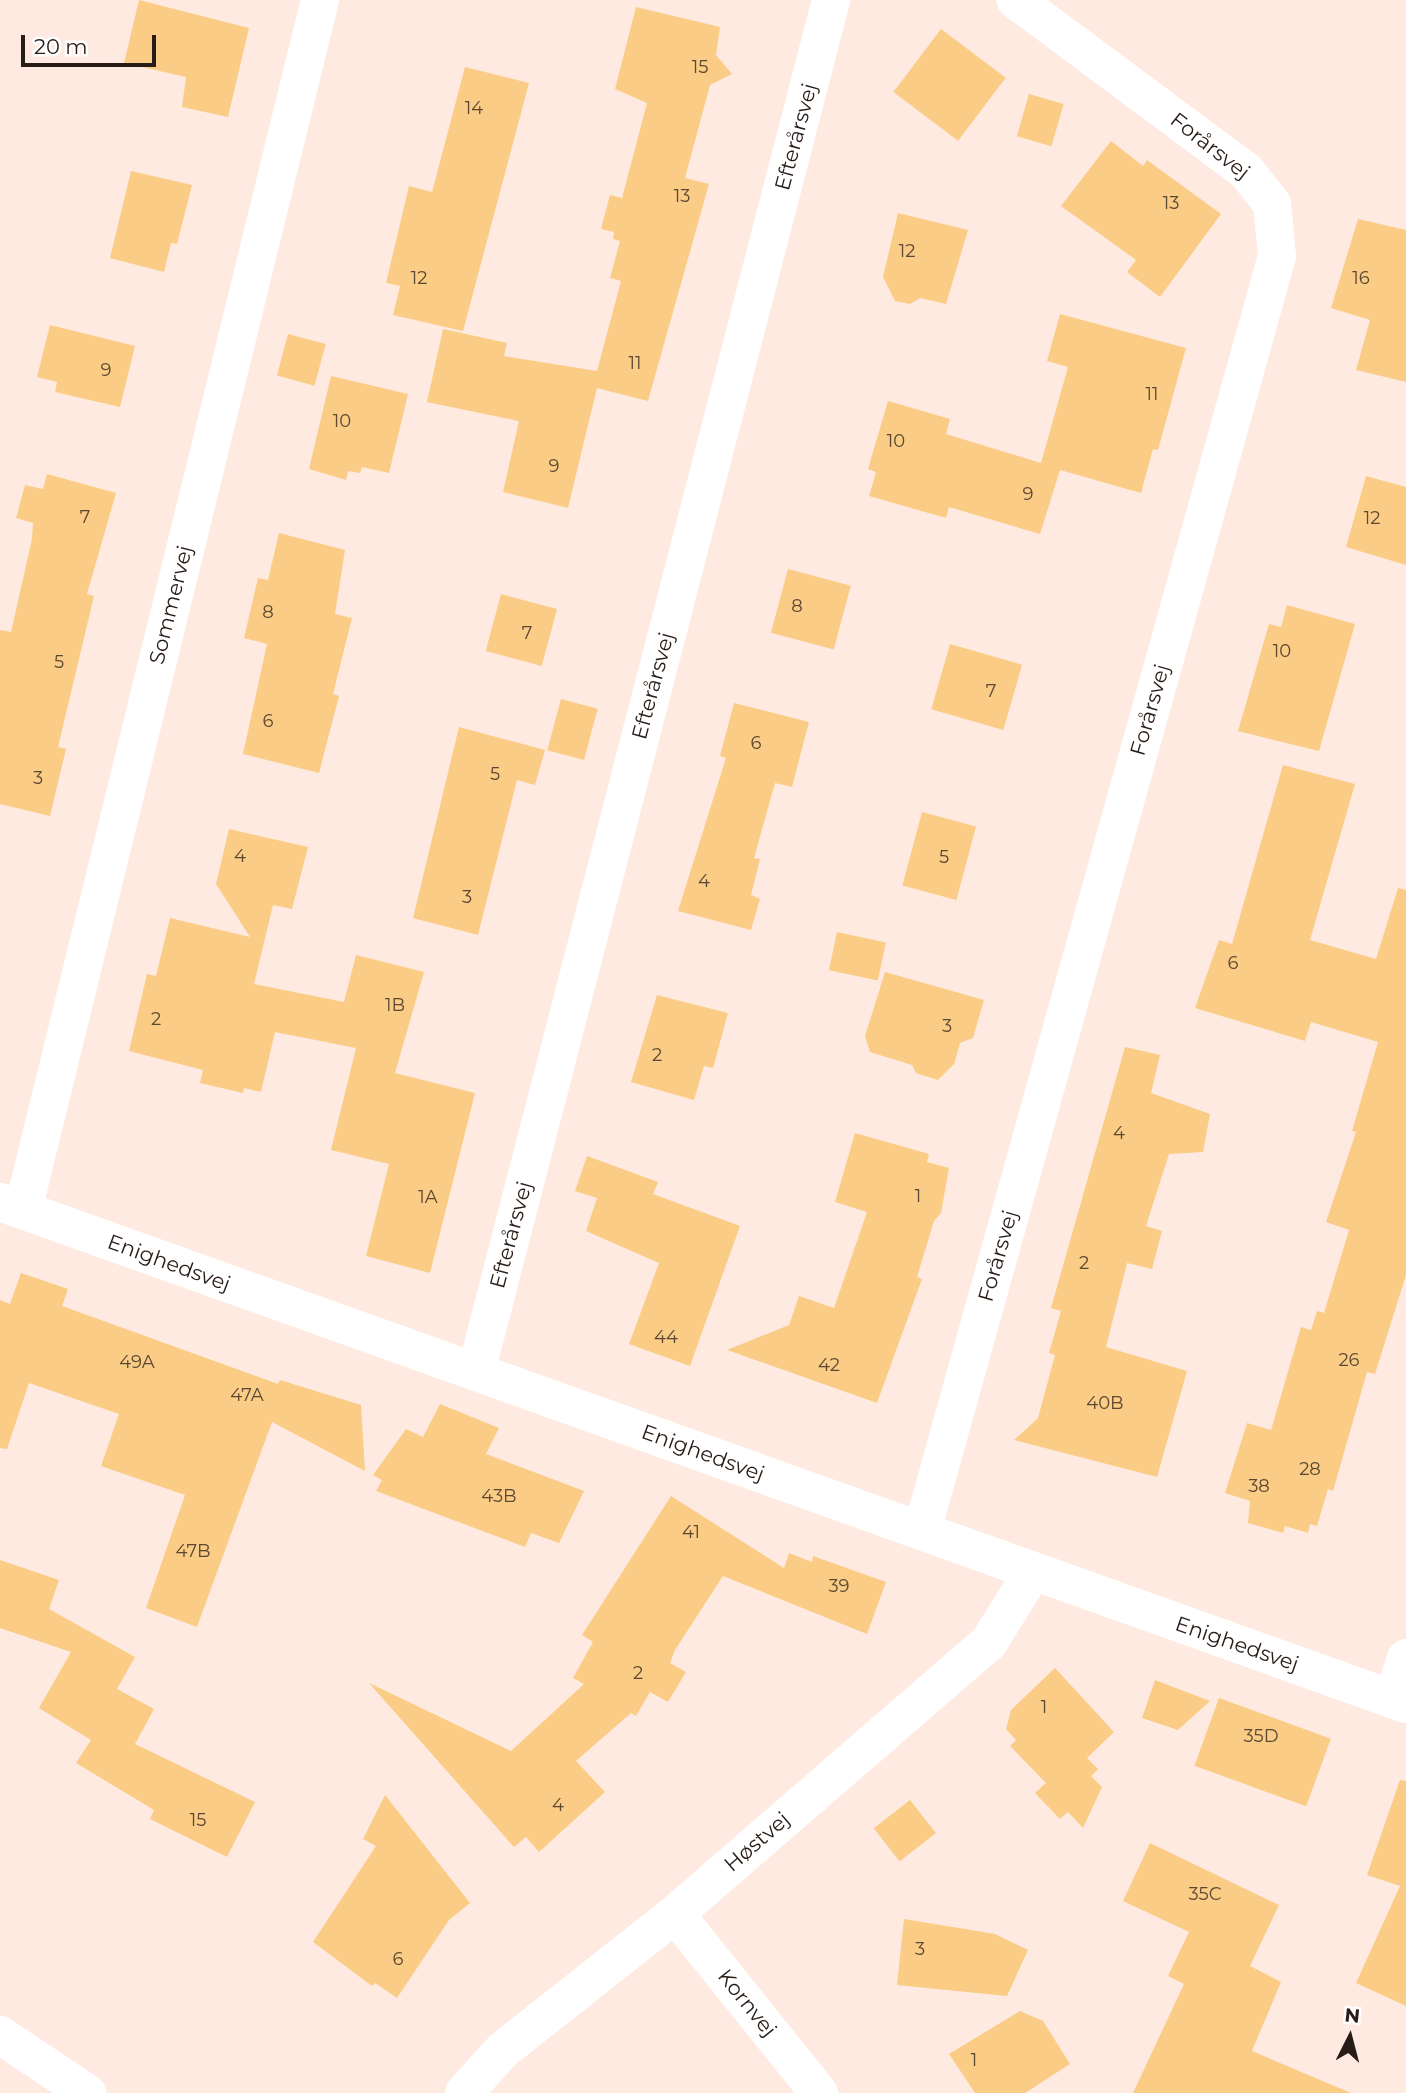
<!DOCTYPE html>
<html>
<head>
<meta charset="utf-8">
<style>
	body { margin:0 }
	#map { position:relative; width:1406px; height:2093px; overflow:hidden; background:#ffeae2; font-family:Montserrat,sans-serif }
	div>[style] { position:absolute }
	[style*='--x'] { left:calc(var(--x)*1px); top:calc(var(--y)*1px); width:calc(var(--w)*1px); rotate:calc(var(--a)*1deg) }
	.building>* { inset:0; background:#facc85; transform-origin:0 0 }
	.minor>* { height:38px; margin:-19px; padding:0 19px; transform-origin:19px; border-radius:19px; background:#fff }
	span { translate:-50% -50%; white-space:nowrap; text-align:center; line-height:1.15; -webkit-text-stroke:5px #fff; paint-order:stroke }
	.number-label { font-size:18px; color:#5c4832 }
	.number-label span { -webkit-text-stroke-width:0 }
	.street-label { font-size:21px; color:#281c17 }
	.north { position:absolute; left:1315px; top:2002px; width:70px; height:70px; -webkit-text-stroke:5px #fff; paint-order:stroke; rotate:6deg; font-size:19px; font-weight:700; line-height:28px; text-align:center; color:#281c17 }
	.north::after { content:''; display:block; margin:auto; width:24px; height:32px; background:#281c17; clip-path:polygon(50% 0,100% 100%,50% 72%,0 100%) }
	.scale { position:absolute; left:21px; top:35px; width:135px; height:32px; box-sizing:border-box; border:4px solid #281c17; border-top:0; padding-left:9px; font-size:21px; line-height:24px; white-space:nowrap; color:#281c17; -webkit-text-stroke:5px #fff; paint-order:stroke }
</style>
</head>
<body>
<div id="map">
	<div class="building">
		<div style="clip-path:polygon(139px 0,249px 28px,228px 117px,182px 107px,186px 77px,124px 63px)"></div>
		<div style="clip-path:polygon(636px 7px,720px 27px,716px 55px,732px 74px,710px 85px,685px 178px,709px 184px,648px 401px,597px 388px,568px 508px,503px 492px,519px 421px,427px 402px,443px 329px,507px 343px,504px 356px,597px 371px,621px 281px,610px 278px,620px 241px,613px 239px,614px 232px,601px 229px,610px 195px,622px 198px,647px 103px,615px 89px)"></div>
		<div style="left:941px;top:29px;width:81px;height:79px;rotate:37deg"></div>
		<div style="clip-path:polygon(465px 67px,529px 83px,463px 331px,393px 315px,400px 286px,386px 283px,409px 186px,432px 192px)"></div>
		<div style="left:1029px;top:94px;width:36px;height:44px;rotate:16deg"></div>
		<div style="clip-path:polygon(1111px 141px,1143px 166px,1147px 160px,1221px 214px,1160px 297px,1127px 272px,1136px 260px,1061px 206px)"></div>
		<div style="clip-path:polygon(131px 171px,192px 185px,177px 244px,171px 243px,164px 272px,110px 258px)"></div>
		<div style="clip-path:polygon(898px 213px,968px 230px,946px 304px,920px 298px,910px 304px,895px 301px,883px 277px)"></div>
		<div style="clip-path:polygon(1358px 219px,1406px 230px,1406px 382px,1356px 370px,1370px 320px,1331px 308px)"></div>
		<div style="clip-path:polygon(1060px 314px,1186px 348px,1158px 450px,1153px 449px,1141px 493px,1060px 470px,1040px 534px,949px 507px,946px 518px,869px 496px,876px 472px,868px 469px,888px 401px,950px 419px,946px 434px,1041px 463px,1068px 367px,1047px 361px)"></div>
		<div style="clip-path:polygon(50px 325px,135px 346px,120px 407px,55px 392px,57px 382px,37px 377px)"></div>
		<div style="left:288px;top:334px;width:39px;height:43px;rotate:15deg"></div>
		<div style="clip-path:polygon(331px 376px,408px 394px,389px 473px,362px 467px,360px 473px,348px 471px,346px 480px,309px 469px)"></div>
		<div style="clip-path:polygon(47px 474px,116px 493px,87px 594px,94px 596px,58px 747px,66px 749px,50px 816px,0 804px,0 630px,11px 632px,32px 539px,33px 523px,16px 518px,25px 485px,43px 489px)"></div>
		<div style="clip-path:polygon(1366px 476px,1406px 487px,1406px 565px,1346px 547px)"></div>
		<div style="clip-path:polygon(279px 533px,345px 550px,335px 614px,352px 618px,333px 694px,339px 696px,319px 773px,243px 754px,267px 644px,244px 638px,258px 578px,268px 580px)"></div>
		<div style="left:788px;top:569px;width:65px;height:66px;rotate:15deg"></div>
		<div style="left:501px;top:594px;width:58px;height:59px;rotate:15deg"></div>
		<div style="clip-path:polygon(1287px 605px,1355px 624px,1319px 751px,1238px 731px,1269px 624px,1281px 627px)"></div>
		<div style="left:950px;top:644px;width:75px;height:68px;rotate:16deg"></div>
		<div style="left:561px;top:699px;width:38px;height:53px;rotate:15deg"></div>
		<div style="clip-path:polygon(734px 703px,809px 722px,792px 787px,775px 783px,754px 858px,760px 859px,751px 895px,760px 899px,751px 930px,678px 911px,726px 758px,720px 756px)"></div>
		<div style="clip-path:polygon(459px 727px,545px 750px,535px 785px,517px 780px,478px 935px,413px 918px)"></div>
		<div style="clip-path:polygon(1283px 765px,1355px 784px,1310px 940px,1376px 959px,1398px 888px,1406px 890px,1406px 1275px,1375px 1374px,1367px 1372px,1333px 1491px,1328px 1489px,1317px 1526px,1310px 1524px,1308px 1533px,1285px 1526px,1283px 1533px,1248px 1523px,1250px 1501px,1225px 1493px,1247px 1423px,1271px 1430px,1301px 1327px,1311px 1330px,1317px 1311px,1324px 1313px,1349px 1230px,1326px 1222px,1356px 1132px,1352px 1131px,1378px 1042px,1311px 1022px,1305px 1041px,1195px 1008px,1219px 940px,1232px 944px)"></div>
		<div style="left:922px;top:812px;width:56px;height:76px;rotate:15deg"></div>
		<div style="clip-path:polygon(229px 829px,308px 847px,292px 909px,273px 905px,254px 984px,344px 1002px,356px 955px,424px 972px,395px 1073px,475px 1093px,430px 1273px,366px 1256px,389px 1164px,331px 1150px,356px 1048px,275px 1032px,261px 1092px,244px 1088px,243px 1093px,200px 1083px,203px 1070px,129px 1051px,147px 974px,156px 976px,170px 918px,250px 937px,216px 884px)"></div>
		<div style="left:837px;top:932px;width:50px;height:39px;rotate:12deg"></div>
		<div style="clip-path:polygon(885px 972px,984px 1000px,973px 1038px,960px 1043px,954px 1064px,938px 1080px,916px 1073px,912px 1065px,870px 1052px,865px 1036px)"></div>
		<div style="clip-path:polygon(657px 995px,728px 1013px,713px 1068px,704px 1066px,694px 1100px,631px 1082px)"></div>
		<div style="clip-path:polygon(1125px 1047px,1160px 1055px,1151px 1093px,1210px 1114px,1203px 1152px,1169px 1154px,1146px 1226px,1162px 1231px,1152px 1269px,1127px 1263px,1106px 1347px,1187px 1371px,1157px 1477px,1014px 1440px,1038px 1418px,1055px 1355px,1049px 1353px,1061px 1311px,1051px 1308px)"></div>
		<div style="clip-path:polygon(855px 1133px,929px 1154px,927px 1162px,949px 1168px,941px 1213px,934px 1221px,917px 1277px,922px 1279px,877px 1403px,727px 1350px,789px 1325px,799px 1296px,834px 1308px,867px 1212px,835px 1202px)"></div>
		<div style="clip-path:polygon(587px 1156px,658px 1182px,653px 1194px,740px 1226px,690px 1366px,629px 1344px,659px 1263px,586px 1231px,597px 1198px,575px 1191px)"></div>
		<div style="clip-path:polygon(21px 1273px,68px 1289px,62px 1306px,278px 1384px,280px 1380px,361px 1405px,365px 1471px,272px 1422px,197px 1627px,146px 1608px,185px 1495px,101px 1466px,119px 1414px,29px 1383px,7px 1449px,0 1448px,0 1300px,10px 1304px)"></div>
		<div style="clip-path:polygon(440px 1404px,499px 1428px,486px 1454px,584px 1491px,559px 1543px,531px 1533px,525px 1547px,376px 1491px,382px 1480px,373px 1475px,406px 1429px,423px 1437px)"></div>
		<div style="clip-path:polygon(671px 1496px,784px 1568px,789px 1553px,812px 1562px,813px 1556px,886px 1582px,867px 1634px,723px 1576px,675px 1650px,670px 1663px,686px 1672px,668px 1702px,650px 1692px,636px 1716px,631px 1713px,576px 1761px,605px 1792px,539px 1852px,526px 1837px,514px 1847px,369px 1683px,511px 1751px,584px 1684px,573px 1678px,593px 1642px,582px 1635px)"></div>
		<div style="clip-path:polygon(0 1560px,59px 1580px,49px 1609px,135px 1657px,117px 1689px,154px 1709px,135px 1744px,255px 1802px,227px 1857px,150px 1819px,154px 1810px,76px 1763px,91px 1740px,39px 1708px,71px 1652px,0 1628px)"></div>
		<div style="clip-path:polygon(1055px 1668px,1114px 1732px,1087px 1758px,1098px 1769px,1091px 1776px,1102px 1787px,1083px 1828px,1068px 1812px,1060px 1819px,1035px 1793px,1046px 1783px,1010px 1746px,1016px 1740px,1006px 1729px,1011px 1710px)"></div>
		<div style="clip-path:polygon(1155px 1680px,1210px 1701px,1178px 1730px,1142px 1718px)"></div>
		<div style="left:1219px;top:1698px;width:119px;height:72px;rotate:20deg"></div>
		<div style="clip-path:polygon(1400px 1780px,1406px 1781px,1406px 2006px,1356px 1983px,1400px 1886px,1367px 1875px)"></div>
		<div style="clip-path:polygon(385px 1795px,470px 1903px,449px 1920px,397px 1998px,375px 1983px,372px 1986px,313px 1942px,376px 1846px,363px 1839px)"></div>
		<div style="left:910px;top:1800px;width:42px;height:46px;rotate:52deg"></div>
		<div style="clip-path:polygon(1150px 1843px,1279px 1905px,1250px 1966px,1281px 1982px,1252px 2051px,1351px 2093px,1133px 2093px,1184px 1984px,1168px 1976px,1189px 1932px,1123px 1901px)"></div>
		<div style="clip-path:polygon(904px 1919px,995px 1934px,1028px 1950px,1007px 1996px,897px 1985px)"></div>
		<div style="clip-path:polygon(1020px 2011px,1043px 2021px,1070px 2064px,1025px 2093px,975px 2093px,949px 2054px)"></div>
	</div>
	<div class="minor">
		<div style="--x:0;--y:1202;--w:1493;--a:19.65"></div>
		<div style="--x:23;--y:1210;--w:1246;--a:-76.21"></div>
		<div style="--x:476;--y:1372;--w:1417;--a:-75.49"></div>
		<div style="--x:922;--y:1531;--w:1323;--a:-74.44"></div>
		<div style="--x:1277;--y:256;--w:52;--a:-95.5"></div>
		<div style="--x:1272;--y:204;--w:42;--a:-128.2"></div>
		<div style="--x:1246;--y:171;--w:287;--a:-143.4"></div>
		<div style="--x:1393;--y:1699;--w:43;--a:-72.4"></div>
		<div style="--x:675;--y:1914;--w:230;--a:51.2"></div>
		<div style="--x:0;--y:2035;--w:105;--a:33.7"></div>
		<div style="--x:464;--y:2093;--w:58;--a:-47.8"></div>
		<div style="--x:503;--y:2050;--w:219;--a:-38.3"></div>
		<div style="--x:675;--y:1914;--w:415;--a:-40.9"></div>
		<div style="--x:989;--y:1642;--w:81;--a:-58.1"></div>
	</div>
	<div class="number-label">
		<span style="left:700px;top:67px">15</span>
		<span style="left:474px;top:108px">14</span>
		<span style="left:682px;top:196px">13</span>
		<span style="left:1171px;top:203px">13</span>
		<span style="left:907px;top:251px">12</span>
		<span style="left:419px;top:278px">12</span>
		<span style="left:1361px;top:278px">16</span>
		<span style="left:635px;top:363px">11</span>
		<span style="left:106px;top:370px">9</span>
		<span style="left:1152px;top:394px">11</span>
		<span style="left:342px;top:421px">10</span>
		<span style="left:896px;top:441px">10</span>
		<span style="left:554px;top:466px">9</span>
		<span style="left:1028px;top:494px">9</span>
		<span style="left:85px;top:517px">7</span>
		<span style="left:1372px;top:518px">12</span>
		<span style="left:797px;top:606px">8</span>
		<span style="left:268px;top:612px">8</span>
		<span style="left:527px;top:633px">7</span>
		<span style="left:1282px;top:651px">10</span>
		<span style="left:59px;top:662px">5</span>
		<span style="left:991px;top:691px">7</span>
		<span style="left:268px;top:721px">6</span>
		<span style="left:756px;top:743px">6</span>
		<span style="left:495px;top:774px">5</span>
		<span style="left:38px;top:778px">3</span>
		<span style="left:240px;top:856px">4</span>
		<span style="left:944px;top:857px">5</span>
		<span style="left:704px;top:881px">4</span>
		<span style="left:467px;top:897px">3</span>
		<span style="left:1233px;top:963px">6</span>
		<span style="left:395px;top:1005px">1B</span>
		<span style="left:156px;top:1019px">2</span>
		<span style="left:947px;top:1026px">3</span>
		<span style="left:657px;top:1055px">2</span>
		<span style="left:1119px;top:1133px">4</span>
		<span style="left:918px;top:1196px">1</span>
		<span style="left:428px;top:1197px">1A</span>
		<span style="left:1084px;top:1263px">2</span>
		<span style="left:666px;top:1337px">44</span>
		<span style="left:1349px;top:1360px">26</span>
		<span style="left:137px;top:1362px">49A</span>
		<span style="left:829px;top:1365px">42</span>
		<span style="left:247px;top:1395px">47A</span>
		<span style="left:1105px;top:1403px">40B</span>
		<span style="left:1310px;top:1469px">28</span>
		<span style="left:1259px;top:1486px">38</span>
		<span style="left:499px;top:1496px">43B</span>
		<span style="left:691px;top:1532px">41</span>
		<span style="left:193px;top:1551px">47B</span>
		<span style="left:839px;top:1586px">39</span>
		<span style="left:638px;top:1673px">2</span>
		<span style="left:1044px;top:1707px">1</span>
		<span style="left:1261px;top:1736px">35D</span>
		<span style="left:558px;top:1805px">4</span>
		<span style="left:198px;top:1820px">15</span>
		<span style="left:1205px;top:1894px">35C</span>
		<span style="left:920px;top:1949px">3</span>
		<span style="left:398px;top:1959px">6</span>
		<span style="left:974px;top:2060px">1</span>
	</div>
	<div class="street-label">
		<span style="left:796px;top:137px;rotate:-75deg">Efterårsvej</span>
		<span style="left:1210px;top:146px;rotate:38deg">Forårsvej</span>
		<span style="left:171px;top:605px;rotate:-76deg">Sommervej</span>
		<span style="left:653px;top:686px;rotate:-75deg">Efterårsvej</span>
		<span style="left:1150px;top:710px;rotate:-74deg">Forårsvej</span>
		<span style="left:511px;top:1235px;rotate:-75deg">Efterårsvej</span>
		<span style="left:998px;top:1256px;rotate:-74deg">Forårsvej</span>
		<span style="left:169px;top:1263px;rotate:20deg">Enighedsvej</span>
		<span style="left:703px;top:1453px;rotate:20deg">Enighedsvej</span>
		<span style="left:1237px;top:1644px;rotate:19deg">Enighedsvej</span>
		<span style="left:757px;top:1842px;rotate:-41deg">Høstvej</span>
		<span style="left:747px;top:2003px;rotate:51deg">Kornvej</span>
	</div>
	<div class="north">N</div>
	<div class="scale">20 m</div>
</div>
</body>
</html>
